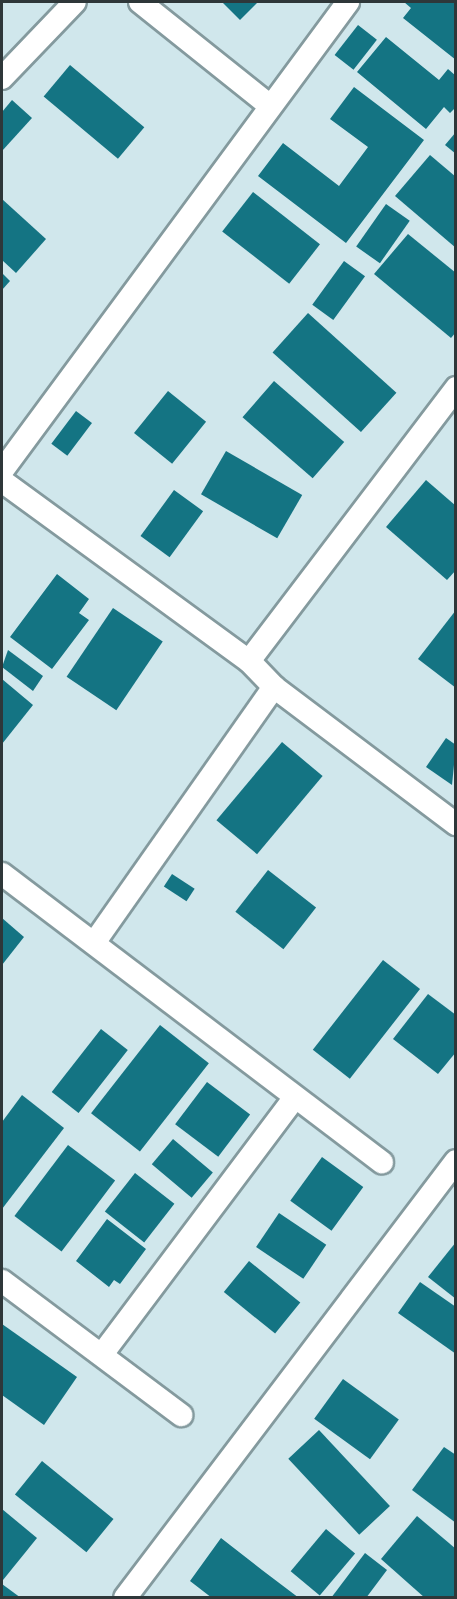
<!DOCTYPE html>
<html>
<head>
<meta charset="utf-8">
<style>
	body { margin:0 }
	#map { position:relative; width:457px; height:1599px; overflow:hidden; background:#d0e7ec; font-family:"Golos Text",sans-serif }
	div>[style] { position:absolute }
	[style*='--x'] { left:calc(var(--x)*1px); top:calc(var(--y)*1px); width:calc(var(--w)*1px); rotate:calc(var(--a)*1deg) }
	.building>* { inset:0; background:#147483; transform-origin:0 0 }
	.roads { filter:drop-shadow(2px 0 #849a9e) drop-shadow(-2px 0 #849a9e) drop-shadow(0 2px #849a9e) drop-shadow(0 -2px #849a9e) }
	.street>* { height:22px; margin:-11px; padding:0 11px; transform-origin:11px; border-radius:11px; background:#fff }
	span { translate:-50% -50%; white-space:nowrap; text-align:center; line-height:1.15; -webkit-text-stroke:6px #d0e7ec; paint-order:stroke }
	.frame { position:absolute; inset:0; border:3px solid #2e3739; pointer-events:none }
</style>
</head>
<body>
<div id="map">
	<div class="building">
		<div style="clip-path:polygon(222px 2px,258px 2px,240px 20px)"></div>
		<div style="clip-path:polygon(404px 2px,456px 2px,456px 60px,403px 18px,411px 8px)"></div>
		<div style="left:358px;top:25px;width:24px;height:38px;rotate:38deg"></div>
		<div style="clip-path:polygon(386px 37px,439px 80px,448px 69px,456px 76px,456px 107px,450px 113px,444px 107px,426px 129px,357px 72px)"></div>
		<div style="left:70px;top:65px;width:97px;height:41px;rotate:40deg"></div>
		<div style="clip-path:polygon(354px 87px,424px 140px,346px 243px,258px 176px,283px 143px,339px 186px,368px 147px,330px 119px)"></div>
		<div style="clip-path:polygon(12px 100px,32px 118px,2px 151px,2px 112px)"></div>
		<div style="clip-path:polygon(456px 132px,456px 154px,445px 145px)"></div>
		<div style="clip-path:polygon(430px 155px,456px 177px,456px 248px,395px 196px)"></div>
		<div style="left:253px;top:192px;width:85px;height:50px;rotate:38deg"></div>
		<div style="clip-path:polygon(2px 199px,46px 239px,16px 273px,2px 260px)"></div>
		<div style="left:386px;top:204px;width:29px;height:52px;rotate:35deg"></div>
		<div style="clip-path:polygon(408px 234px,456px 273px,456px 332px,451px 338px,374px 274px)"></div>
		<div style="left:344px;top:261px;width:26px;height:54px;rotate:36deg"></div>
		<div style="clip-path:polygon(2px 273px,10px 281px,2px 290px)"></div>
		<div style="left:308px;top:313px;width:119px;height:53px;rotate:42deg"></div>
		<div style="left:274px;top:381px;width:93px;height:48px;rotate:41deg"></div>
		<div style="left:168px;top:391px;width:49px;height:54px;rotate:39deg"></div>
		<div style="left:76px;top:411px;width:20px;height:41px;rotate:37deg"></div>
		<div style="left:226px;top:451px;width:88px;height:50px;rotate:30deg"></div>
		<div style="clip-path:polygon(426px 480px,456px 506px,456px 570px,447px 580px,386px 527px)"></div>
		<div style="left:174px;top:490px;width:36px;height:57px;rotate:36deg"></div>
		<div style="clip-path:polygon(57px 574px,89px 599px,79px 613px,89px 620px,52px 669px,10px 637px)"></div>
		<div style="left:113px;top:608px;width:60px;height:83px;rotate:34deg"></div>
		<div style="clip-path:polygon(456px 610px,456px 688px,418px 659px)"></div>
		<div style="clip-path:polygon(8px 650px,43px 676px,33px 691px,2px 667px)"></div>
		<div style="clip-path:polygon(2px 679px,33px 705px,2px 744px)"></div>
		<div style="clip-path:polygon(446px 738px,456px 745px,452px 785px,426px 767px)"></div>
		<div style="left:282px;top:742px;width:53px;height:102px;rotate:40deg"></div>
		<div style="left:268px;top:870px;width:61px;height:53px;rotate:38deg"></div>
		<div style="left:172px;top:874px;width:27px;height:15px;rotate:33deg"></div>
		<div style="clip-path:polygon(2px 918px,24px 937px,2px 965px)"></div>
		<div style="left:383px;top:960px;width:47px;height:114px;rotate:38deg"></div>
		<div style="clip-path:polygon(428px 994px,456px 1015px,456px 1052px,438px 1074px,393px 1039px)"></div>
		<div style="left:160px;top:1025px;width:62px;height:112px;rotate:38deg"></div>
		<div style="left:101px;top:1029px;width:34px;height:80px;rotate:38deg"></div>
		<div style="left:207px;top:1082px;width:54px;height:53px;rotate:37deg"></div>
		<div style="clip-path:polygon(22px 1095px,64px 1128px,2px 1209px,2px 1122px)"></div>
		<div style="left:173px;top:1139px;width:52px;height:33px;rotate:40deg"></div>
		<div style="left:68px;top:1145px;width:59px;height:89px;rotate:37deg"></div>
		<div style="left:322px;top:1157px;width:51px;height:54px;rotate:36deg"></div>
		<div style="left:135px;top:1173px;width:50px;height:49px;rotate:38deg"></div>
		<div style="left:279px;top:1213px;width:57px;height:41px;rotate:34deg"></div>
		<div style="clip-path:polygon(107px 1219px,146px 1249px,120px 1284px,114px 1280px,109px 1287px,76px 1261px)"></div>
		<div style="clip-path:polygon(456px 1242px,456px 1299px,428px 1277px)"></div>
		<div style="left:249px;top:1261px;width:66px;height:40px;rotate:39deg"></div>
		<div style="clip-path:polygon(420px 1282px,456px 1307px,456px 1354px,398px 1313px)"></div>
		<div style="clip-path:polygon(2px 1324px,77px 1377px,44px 1425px,2px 1395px)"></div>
		<div style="left:343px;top:1379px;width:69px;height:49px;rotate:36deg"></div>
		<div style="left:319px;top:1430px;width:104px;height:42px;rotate:47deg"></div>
		<div style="clip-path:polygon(444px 1447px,456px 1455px,456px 1523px,412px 1490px)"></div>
		<div style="left:42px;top:1461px;width:92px;height:43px;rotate:39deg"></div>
		<div style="clip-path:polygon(2px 1509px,37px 1538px,3px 1580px,2px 1578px)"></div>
		<div style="clip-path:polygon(417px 1516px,456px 1549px,456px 1598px,425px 1598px,381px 1559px)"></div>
		<div style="left:326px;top:1529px;width:38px;height:55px;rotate:40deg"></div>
		<div style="clip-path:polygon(221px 1538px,262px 1570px,299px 1598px,212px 1598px,190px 1581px)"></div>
		<div style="clip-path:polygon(365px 1553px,387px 1570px,366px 1598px,331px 1598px)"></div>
		<div style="clip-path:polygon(2px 1584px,21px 1598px,2px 1598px)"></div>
	</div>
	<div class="roads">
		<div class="street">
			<div style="--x:140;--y:2;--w:164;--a:38.6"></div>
			<div style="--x:2;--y:78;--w:105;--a:-46.2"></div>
			<div style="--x:2;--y:471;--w:583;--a:-53.58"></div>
			<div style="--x:2;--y:481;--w:306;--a:36.1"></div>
			<div style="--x:249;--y:661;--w:36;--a:46"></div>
			<div style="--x:274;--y:687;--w:228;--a:37"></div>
			<div style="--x:249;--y:661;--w:343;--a:-52.8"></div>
			<div style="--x:2;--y:874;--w:477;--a:37.2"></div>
			<div style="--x:94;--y:943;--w:313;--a:-54.9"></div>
			<div style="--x:2;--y:1281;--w:224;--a:36.8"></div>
			<div style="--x:103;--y:1353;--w:318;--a:-53.1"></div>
			<div style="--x:125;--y:1598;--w:548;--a:-52.86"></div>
		</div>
	</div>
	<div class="frame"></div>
</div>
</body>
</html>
